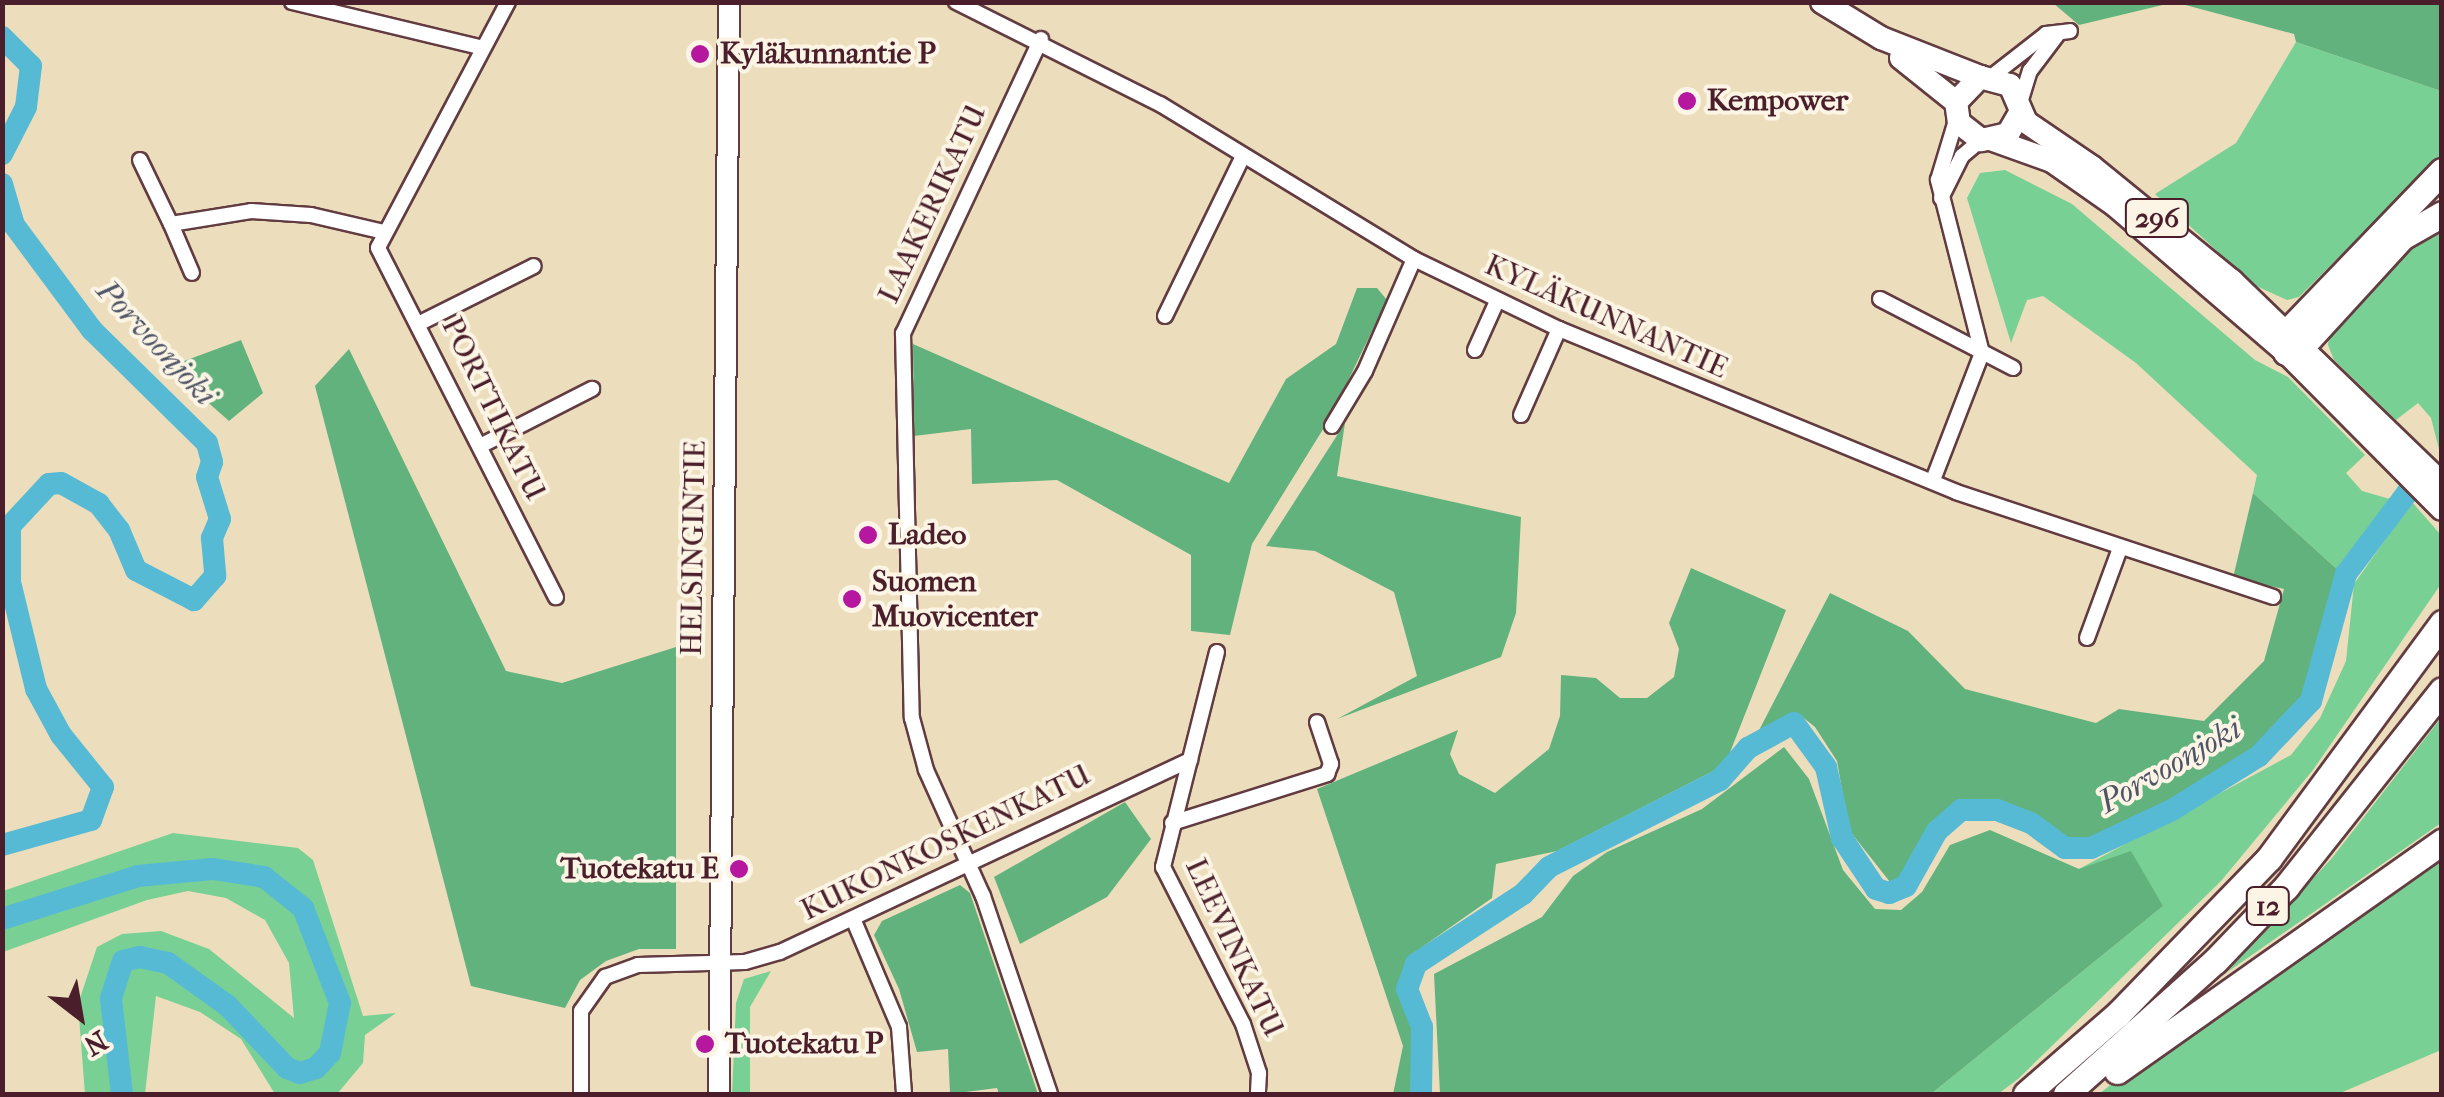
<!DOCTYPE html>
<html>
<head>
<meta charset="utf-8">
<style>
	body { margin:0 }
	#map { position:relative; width:2444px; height:1097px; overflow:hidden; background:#ecdebc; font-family:"IM FELL French Canon",serif }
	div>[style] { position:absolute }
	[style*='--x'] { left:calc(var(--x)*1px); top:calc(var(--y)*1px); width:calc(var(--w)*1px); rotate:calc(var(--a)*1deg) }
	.green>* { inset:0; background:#79d095 }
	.forest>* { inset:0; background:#62b27e }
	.river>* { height:22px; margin:-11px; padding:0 11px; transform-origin:11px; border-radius:11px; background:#57bad5 }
	.roads { filter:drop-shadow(2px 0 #623c41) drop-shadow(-2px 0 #623c41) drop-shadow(0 2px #623c41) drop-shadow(0 -2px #623c41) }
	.street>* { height:14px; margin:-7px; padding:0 7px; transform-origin:7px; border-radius:7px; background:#fff }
	.secondary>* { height:20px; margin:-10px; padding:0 10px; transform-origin:10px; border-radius:10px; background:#fff }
	.primary>* { height:22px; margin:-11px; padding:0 11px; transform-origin:11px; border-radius:11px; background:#fff }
	.highway>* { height:25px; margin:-12.5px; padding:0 12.5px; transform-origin:12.5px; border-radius:12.5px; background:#fff }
	.dots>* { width:28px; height:28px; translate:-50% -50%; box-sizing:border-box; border:5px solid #fcf5e5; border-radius:50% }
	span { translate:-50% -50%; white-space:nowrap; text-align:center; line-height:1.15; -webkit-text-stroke:8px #fcf5e5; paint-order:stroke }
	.shield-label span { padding:2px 8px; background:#fcf5e5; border:2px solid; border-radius:8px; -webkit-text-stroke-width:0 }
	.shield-label { font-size:28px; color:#4a1f2b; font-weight:700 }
	.poi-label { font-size:30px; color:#4a1f2b; font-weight:700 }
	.left { translate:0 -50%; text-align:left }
	.right { translate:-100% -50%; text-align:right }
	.street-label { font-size:30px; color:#4a1f2b }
	.water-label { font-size:32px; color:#4f5566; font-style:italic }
	.frame { position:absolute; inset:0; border:5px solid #4a1f2b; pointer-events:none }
	.north { position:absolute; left:30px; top:967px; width:100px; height:100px; -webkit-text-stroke:8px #fcf5e5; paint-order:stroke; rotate:149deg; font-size:28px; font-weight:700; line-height:40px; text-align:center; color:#4a1f2b }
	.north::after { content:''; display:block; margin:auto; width:35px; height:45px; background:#4a1f2b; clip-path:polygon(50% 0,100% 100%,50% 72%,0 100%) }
</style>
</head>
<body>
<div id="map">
	<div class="green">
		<div style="clip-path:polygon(2296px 42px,2441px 91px,2441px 155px,2299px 297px,2287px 300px,2254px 285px,2155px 194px,2236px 143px)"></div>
		<div style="clip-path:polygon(2005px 170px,2072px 204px,2255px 360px,2288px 377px,2365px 455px,2346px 473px,2362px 491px,2390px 499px,2340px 572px,2253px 493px,2257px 475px,2136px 363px,2043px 296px,2027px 300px,2011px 343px,1967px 198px,1980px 173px)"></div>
		<div style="clip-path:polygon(2441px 223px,2441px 457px,2431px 418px,2418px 403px,2396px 420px,2334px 360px,2328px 345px,2329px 335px,2407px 242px)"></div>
		<div style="clip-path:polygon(2412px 502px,2441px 535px,2441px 584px,2313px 770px,2221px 881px,2018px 1079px,1998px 1094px,1931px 1094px,2163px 906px,2079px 869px,2291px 755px,2320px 718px,2346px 661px,2354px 584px)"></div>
		<div style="clip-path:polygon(2441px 718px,2441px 823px,2226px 973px,2332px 858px)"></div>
		<div style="clip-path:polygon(173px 833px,298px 848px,313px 860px,363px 1016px,396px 1013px,365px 1035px,363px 1063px,337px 1094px,275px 1094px,241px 1039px,200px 1012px,156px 996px,145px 1094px,85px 1094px,78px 1004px,97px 947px,122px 934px,161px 931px,209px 949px,294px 1018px,289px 963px,265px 920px,226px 898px,188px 891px,147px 900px,3px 952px,3px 891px)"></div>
		<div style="clip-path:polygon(2441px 855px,2441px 1050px,2338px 1094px,2099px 1094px,2182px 1029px)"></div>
		<div style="clip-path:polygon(771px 971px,750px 1007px,750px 1094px,732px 1094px,736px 1003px,744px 979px)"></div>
	</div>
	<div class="forest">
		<div style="clip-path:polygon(2053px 3px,2171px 3px,2079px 25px)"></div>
		<div style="clip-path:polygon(2178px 3px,2441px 3px,2441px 91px,2296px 42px,2294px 34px)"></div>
		<div style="clip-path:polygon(1357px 288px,1377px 288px,1387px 300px,1330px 418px,1252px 544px,1230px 635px,1191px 631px,1191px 555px,1057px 480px,972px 484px,971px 429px,914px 436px,913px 344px,1229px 483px,1286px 379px,1336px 344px)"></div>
		<div style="clip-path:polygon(241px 340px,263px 393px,229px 421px,168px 367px)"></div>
		<div style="clip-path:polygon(349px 349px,506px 671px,562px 683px,676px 647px,676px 949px,639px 949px,606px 961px,580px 980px,565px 1008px,471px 986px,315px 386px)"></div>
		<div style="clip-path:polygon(1345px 423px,1337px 476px,1521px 517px,1516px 613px,1501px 657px,1337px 719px,1417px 676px,1394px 592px,1315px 551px,1266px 546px)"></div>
		<div style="clip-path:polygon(2253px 493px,2340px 572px,2328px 625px,2301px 703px,2253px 750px,2169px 804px,2089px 839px,2066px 837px,2000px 805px,1962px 802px,1929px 828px,1900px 881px,1890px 882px,1849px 830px,1837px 761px,1815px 727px,1800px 715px,1754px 740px,1830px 593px,1908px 631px,1965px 689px,2096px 723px,2119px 709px,2204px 721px,2264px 661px,2284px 589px,2233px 578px)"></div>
		<div style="clip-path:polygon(1691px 568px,1786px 610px,1725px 765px,1557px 851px,1496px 864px,1492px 898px,1408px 957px,1397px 989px,1412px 1022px,1414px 1094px,1393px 1094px,1403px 1046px,1317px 789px,1458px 730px,1450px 754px,1459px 774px,1495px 793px,1549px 749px,1560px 716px,1561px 675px,1596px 678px,1620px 698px,1647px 698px,1674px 677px,1679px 649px,1669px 623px)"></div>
		<div style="clip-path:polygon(1784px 747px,1809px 779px,1843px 870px,1875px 909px,1901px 910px,1922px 892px,1950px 845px,1990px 830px,2079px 869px,2131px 851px,2163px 906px,1931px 1094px,1440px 1094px,1434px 974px,1542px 917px,1573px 876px,1607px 852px,1702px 809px)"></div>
		<div style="clip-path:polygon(1125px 802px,1151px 839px,1107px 897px,1020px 944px,994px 877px)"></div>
		<div style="clip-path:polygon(960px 885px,970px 893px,1038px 1094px,999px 1094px,997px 1088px,950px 1094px,948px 1049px,917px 1052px,899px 989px,874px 935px,882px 921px)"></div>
	</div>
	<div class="river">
		<div style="--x:2;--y:37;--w:41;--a:45"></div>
		<div style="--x:31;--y:66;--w:41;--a:97"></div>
		<div style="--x:26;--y:107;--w:53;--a:117.1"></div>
		<div style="--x:2;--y:184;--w:43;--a:73.7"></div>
		<div style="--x:14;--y:225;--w:131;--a:53.4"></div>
		<div style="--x:92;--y:330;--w:161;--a:44.5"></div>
		<div style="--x:207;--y:443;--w:20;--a:75"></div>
		<div style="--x:212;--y:462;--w:16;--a:108"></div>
		<div style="--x:207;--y:477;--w:44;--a:72.8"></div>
		<div style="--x:220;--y:519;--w:21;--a:113"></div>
		<div style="--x:212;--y:538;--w:38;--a:85"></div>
		<div style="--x:215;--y:576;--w:32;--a:131"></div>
		<div style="--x:194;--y:600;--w:65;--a:-152.7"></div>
		<div style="--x:136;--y:570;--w:43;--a:-113"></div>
		<div style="--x:119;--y:530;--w:33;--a:-128"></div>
		<div style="--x:99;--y:504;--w:43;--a:-151.1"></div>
		<div style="--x:61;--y:483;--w:12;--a:175"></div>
		<div style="--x:49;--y:484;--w:57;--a:132.9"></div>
		<div style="--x:10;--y:526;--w:56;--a:90"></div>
		<div style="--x:10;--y:582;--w:110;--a:76.3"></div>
		<div style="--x:36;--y:689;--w:52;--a:61.5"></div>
		<div style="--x:61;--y:735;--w:67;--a:51.1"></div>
		<div style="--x:103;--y:787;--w:35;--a:110"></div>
		<div style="--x:91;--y:820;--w:92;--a:164.3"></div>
		<div style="--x:2;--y:919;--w:143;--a:-17.5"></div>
		<div style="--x:138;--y:876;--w:75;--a:-5.3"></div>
		<div style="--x:213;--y:869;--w:52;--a:8.9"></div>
		<div style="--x:264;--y:877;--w:50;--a:38.5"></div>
		<div style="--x:303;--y:908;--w:102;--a:68.7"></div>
		<div style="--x:340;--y:1003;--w:51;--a:101.3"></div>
		<div style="--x:330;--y:1053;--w:21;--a:133"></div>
		<div style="--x:316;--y:1068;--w:17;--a:163"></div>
		<div style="--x:300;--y:1073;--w:14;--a:-159"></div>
		<div style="--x:287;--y:1068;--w:86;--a:-133.6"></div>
		<div style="--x:228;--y:1006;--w:74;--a:-144.4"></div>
		<div style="--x:168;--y:963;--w:29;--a:-168"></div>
		<div style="--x:140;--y:957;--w:17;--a:167"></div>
		<div style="--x:123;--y:961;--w:40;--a:108"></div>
		<div style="--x:111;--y:999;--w:96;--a:83.4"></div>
		<div style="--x:1421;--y:1094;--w:67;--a:-89.1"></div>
		<div style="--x:1422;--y:1027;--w:41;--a:-111.5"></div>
		<div style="--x:1407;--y:989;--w:27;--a:-70"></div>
		<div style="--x:1416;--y:964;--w:128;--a:-33.2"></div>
		<div style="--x:1523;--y:894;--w:37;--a:-46"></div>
		<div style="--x:1549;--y:867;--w:192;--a:-27"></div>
		<div style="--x:1720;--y:780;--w:43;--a:-48.8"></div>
		<div style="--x:1748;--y:748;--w:52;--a:-28.5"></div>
		<div style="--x:1794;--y:723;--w:54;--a:54"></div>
		<div style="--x:1826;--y:767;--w:73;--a:77.3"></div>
		<div style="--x:1842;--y:838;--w:61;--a:56.3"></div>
		<div style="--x:1876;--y:889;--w:14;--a:17"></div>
		<div style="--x:1889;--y:893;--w:18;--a:-22"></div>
		<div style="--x:1906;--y:886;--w:63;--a:-60.6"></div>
		<div style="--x:1937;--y:831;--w:32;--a:-41"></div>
		<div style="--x:1961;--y:810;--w:36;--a:0"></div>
		<div style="--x:1997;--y:810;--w:36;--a:21"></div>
		<div style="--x:2031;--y:823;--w:42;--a:36.3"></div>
		<div style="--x:2065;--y:848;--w:26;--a:0"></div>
		<div style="--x:2091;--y:848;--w:89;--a:-25.1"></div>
		<div style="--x:2172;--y:810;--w:102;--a:-31.8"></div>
		<div style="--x:2259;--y:756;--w:76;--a:-46.6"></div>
		<div style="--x:2311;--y:701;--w:132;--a:-74.6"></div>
		<div style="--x:2346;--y:574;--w:101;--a:-53"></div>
		<div style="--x:2407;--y:493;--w:31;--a:-31"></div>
	</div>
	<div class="roads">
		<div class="street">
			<div style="--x:292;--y:2;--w:196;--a:13.5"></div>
			<div style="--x:508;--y:2;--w:278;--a:117.9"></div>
			<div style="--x:378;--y:248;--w:392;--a:63"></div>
			<div style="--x:956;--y:2;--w:228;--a:26.6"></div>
			<div style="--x:1160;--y:104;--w:298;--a:31.4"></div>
			<div style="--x:1414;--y:259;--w:161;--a:25.8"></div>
			<div style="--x:1559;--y:329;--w:429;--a:22.3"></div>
			<div style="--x:1956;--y:492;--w:334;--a:18.3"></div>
			<div style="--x:1041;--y:39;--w:325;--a:115.1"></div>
			<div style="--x:903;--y:333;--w:385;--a:88.7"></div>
			<div style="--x:912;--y:718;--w:54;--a:74.9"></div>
			<div style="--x:926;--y:770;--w:138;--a:65.7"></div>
			<div style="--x:983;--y:896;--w:209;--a:71.3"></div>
			<div style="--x:1991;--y:77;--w:70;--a:-38"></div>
			<div style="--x:2046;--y:34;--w:24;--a:-7"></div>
			<div style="--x:2020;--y:103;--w:34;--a:-73"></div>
			<div style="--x:2030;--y:71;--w:46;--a:-52.9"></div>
			<div style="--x:140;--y:160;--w:71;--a:64.2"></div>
			<div style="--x:171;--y:224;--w:81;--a:-9.2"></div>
			<div style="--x:251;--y:211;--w:60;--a:3.8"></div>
			<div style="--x:311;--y:215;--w:75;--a:13.1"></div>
			<div style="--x:1941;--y:198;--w:47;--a:-63.4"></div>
			<div style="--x:1962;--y:156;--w:25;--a:-40"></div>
			<div style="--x:171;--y:224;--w:53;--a:66.8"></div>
			<div style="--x:1880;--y:299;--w:150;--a:27.4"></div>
			<div style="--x:1165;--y:316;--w:178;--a:-64"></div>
			<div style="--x:420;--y:323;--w:127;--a:-26.6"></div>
			<div style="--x:1475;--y:350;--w:54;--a:-65.8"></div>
			<div style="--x:1521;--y:415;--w:94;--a:-66.2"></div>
			<div style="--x:1332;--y:426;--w:64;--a:-59"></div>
			<div style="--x:1365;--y:371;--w:122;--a:-66.4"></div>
			<div style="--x:480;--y:446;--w:126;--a:-27"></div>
			<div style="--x:1933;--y:480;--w:136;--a:-68.9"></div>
			<div style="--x:1982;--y:353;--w:179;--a:-104.3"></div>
			<div style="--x:1938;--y:180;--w:66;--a:-73.2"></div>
			<div style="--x:2087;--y:638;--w:93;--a:-69.8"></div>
			<div style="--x:1217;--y:652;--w:222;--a:104.1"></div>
			<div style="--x:1163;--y:867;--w:176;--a:63"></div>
			<div style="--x:1243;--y:1024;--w:52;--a:71.9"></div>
			<div style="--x:1259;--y:1073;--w:21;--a:93"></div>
			<div style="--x:1172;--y:823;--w:163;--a:-17.5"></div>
			<div style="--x:1327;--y:774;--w:11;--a:-68"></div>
			<div style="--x:1331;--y:764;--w:44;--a:-108.4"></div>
			<div style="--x:854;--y:921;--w:115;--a:67"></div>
			<div style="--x:899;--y:1027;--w:67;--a:85.7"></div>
			<div style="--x:581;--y:1094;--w:83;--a:-90"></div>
			<div style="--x:581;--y:1011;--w:42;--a:-54.8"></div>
			<div style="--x:605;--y:977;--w:35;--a:-20"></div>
			<div style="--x:638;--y:965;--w:107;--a:-1.6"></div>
			<div style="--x:745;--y:962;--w:36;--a:-16"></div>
			<div style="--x:780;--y:952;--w:453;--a:-25.1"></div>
		</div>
		<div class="secondary">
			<div style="--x:719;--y:1094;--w:1092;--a:-89.48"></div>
		</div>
		<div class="primary">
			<div style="--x:1822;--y:2;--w:69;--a:31.4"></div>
			<div style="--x:1881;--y:38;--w:106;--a:21.5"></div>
			<div style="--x:1901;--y:58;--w:70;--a:38.7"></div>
			<div style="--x:2020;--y:113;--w:24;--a:120"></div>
			<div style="--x:2008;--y:134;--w:28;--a:167"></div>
			<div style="--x:1981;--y:140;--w:28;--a:-142"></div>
			<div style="--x:1959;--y:123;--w:21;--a:-98"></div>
			<div style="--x:1956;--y:102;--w:35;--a:-46"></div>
			<div style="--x:1980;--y:77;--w:31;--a:15"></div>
			<div style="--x:2010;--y:85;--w:40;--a:66.6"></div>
			<div style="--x:2026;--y:122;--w:80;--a:34.3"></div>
			<div style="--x:2092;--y:167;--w:181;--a:39.2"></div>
			<div style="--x:2232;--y:281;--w:292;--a:44"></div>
			<div style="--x:1993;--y:140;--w:63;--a:19.6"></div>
			<div style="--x:2052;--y:161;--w:78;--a:35.1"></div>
			<div style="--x:2116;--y:206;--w:224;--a:40.7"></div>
			<div style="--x:2286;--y:352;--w:221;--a:45.2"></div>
		</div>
		<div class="highway">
			<div style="--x:2286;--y:352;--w:21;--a:-85"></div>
			<div style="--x:2288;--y:331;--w:222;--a:-46.1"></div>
			<div style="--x:2286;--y:352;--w:18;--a:-22"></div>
			<div style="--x:2303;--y:345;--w:147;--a:-47.5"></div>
			<div style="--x:2402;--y:237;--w:46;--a:-29.9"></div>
			<div style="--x:2117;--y:1071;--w:398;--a:-35.2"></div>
			<div style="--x:2026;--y:1094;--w:122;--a:-41"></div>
			<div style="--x:2118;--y:1014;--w:217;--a:-45.9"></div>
			<div style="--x:2269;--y:858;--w:292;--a:-53.6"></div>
			<div style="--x:2066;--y:1094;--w:200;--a:-41.8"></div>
			<div style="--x:2215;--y:961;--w:103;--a:-46.2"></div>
			<div style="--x:2286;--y:887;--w:251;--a:-51.6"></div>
		</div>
	</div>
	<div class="dots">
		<div style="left:700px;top:54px;background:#b5179e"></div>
		<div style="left:1687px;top:101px;background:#b5179e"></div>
		<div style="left:868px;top:535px;background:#b5179e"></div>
		<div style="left:852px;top:599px;background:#b5179e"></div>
		<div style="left:739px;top:869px;background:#b5179e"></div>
		<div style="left:705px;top:1044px;background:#b5179e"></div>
	</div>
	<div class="shield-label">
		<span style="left:2157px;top:218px">296</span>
		<span style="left:2268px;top:906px">12</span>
	</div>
	<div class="poi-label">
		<span class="left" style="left:720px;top:54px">Kyläkunnantie P</span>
		<span class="left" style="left:1707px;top:101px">Kempower</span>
		<span class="left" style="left:888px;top:535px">Ladeo</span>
		<span class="left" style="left:872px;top:599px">Suomen<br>Muovicenter</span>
		<span class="right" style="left:719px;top:869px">Tuotekatu E</span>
		<span class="left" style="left:725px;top:1044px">Tuotekatu P</span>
	</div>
	<div class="street-label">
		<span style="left:933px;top:204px;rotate:-65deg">LAAKERIKATU</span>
		<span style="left:1606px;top:317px;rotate:24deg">KYLÄKUNNANTIE</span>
		<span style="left:493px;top:409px;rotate:64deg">PORTTIKATU</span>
		<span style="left:694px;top:548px;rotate:-89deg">HELSINGINTIE</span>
		<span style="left:946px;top:843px;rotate:-26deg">KUKONKOSKENKATU</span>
		<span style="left:1234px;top:948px;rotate:65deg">LEEVINKATU</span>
	</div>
	<div class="water-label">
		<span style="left:156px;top:343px;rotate:47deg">Porvoonjoki</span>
		<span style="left:2170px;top:766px;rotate:-30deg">Porvoonjoki</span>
	</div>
	<div class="frame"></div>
	<div class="north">N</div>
</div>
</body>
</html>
